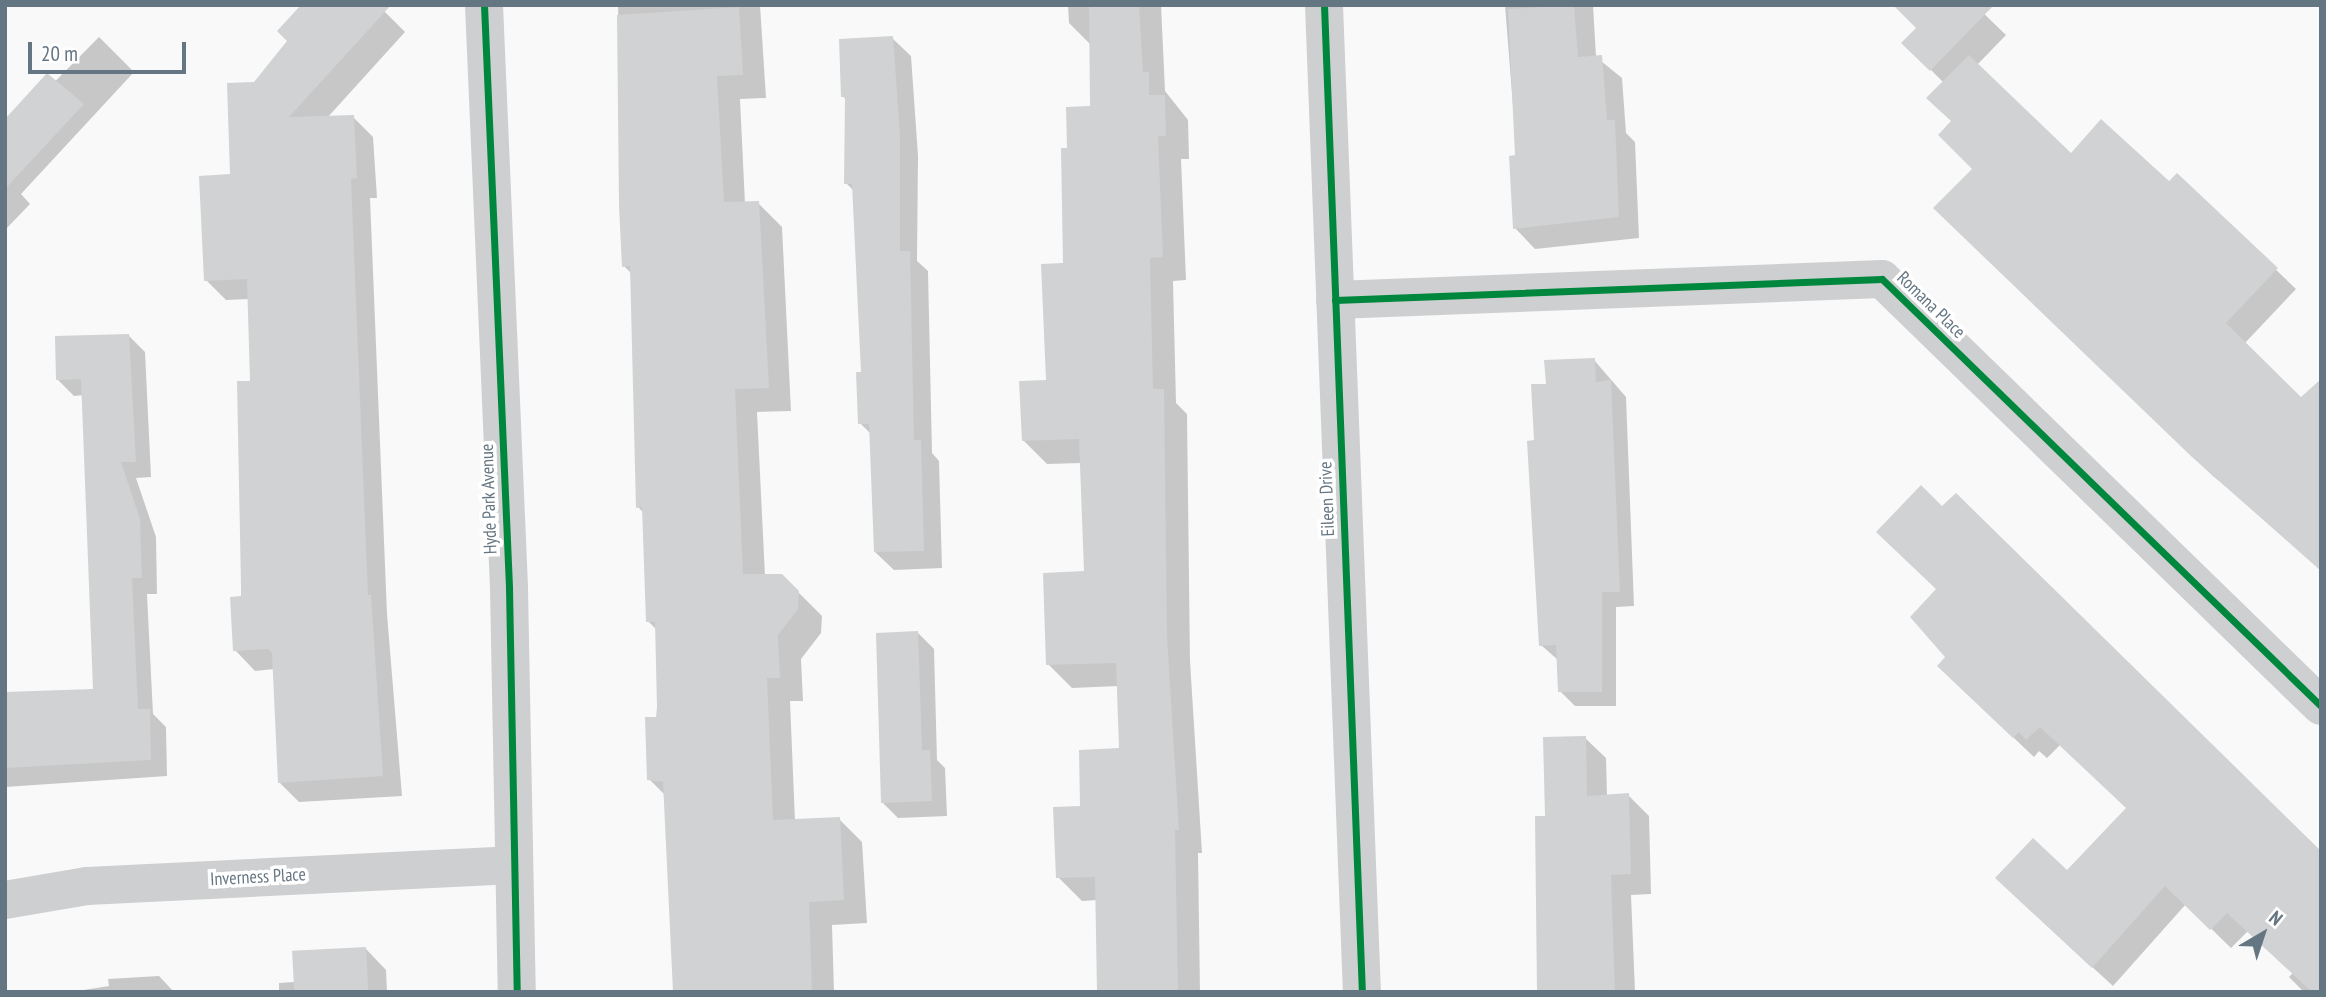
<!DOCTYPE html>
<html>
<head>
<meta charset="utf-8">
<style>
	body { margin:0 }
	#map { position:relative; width:2326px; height:997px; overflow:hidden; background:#f9f9f9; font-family:"PT Sans Narrow",sans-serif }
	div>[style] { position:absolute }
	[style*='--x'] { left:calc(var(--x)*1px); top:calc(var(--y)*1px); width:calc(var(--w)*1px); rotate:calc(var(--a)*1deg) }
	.shadow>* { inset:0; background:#0003 }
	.building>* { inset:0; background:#d0d2d3; transform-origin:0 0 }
	.minor>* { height:38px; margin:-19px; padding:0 19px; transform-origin:19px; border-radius:19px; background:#cecfd0 }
	.cycleway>* { height:7px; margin:-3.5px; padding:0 3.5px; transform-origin:3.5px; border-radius:3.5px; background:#00873e }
	span { translate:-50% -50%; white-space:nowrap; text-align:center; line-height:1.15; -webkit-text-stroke:7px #fff; paint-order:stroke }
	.street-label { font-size:18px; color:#657683 }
	.frame { position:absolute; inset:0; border:7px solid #657683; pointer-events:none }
	.north { position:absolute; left:2228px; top:899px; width:70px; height:70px; -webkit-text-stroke:5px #fff; paint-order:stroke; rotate:39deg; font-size:19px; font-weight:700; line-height:28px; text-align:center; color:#657683 }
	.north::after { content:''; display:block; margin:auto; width:24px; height:32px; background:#657683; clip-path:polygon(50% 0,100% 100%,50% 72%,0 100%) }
	.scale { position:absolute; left:28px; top:42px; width:158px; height:32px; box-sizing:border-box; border:4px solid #657683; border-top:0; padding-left:9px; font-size:21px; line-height:24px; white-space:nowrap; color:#657683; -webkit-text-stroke:5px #fff; paint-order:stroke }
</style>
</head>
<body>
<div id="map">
	<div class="shadow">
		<div style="clip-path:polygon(378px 5px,405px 32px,327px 118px,353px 117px,373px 137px,377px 198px,370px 198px,387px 614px,402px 796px,299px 802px,279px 782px,274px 669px,255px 671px,235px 650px,242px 598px,252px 383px,250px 299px,226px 300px,206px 280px,254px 84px)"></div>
		<div style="clip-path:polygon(618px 5px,760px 5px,766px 98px,740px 99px,745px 204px,758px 203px,782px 227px,791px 411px,757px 412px,765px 576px,781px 575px,822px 616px,821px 633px,801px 659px,803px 701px,790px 701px,795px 821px,839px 819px,862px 842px,867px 923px,832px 925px,834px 992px,674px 992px,666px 796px,649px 779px,658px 718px,657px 630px,648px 621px,644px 513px,638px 507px,632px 274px,624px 266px)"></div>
		<div style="clip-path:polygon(1068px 5px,1161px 5px,1165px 91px,1188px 120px,1189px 159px,1181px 159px,1186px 280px,1173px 281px,1176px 403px,1187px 414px,1190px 661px,1202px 853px,1198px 853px,1200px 992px,1098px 992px,1097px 900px,1082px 901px,1058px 877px,1082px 808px,1120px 750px,1118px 686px,1072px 688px,1048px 664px,1086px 573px,1081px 463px,1047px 464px,1023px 440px,1048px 381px,1065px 265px,1069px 150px,1092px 108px,1092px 46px,1069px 23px)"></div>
		<div style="clip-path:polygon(1505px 5px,1593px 5px,1596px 57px,1622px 78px,1626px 133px,1635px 142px,1639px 238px,1535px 249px,1515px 228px,1517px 157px)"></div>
		<div style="clip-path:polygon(1975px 5px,2006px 35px,1977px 65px,2071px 155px,2169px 183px,2177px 175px,2296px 289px,2244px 344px,2286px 536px,2213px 476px,1954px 227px,1974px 169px,1953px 122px,1944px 83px,1904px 43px)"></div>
		<div style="clip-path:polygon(99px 37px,134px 72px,21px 194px,30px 204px,5px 230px,5px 132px)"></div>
		<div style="clip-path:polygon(892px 38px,911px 56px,918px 156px,917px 261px,928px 271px,932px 453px,939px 461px,942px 568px,894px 570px,875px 552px,871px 434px,860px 423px,863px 374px,854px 191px,846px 183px,846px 100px,843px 96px)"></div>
		<div style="clip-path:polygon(128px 335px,145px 352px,151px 477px,136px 478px,156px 537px,157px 594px,147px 594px,153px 714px,166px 727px,167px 776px,5px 787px,5px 694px,95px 691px,84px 395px,74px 396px,58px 380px)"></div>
		<div style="clip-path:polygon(1594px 360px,1626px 397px,1634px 606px,1616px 607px,1616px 706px,1575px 706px,1560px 691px,1558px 660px,1541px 645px,1535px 442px,1548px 386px)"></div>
		<div style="clip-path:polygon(1921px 488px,2321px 992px,2304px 992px,2289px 977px,2293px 973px,2248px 931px,2231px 948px,2186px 904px,2113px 986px,2017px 898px,2067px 872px,2128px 809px,2060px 745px,2047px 758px,2039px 751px,2034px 757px,1959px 686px,1948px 657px)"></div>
		<div style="clip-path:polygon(918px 633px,934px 649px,937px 760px,945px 768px,947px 816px,898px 818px,882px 802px)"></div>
		<div style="clip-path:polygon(1585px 738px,1606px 758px,1607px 796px,1628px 795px,1649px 816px,1651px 894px,1631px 895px,1635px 992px,1539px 992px,1547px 817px)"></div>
		<div style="clip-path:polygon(366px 949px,386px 970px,387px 992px,279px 992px,279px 983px,294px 982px)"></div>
		<div style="clip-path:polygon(159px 976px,174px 992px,71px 992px,109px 986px,108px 979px)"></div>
	</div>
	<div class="building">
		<div style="clip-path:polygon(301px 5px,391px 5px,289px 117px,354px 115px,357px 178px,351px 179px,368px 595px,371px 595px,383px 776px,278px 783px,272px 653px,268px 649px,233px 651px,230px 597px,241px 596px,241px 587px,237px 381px,250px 381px,247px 279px,204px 281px,199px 176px,230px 174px,227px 83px,254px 82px,287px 41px,277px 31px)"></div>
		<div style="clip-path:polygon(1089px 5px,1139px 5px,1143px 72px,1149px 72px,1149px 95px,1165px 95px,1166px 136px,1158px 136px,1163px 257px,1150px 258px,1153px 389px,1164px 389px,1167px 636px,1179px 830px,1175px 830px,1178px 992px,1097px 992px,1095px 877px,1056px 878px,1053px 807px,1080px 806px,1079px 750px,1119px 748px,1116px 663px,1046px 665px,1043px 573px,1084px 571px,1079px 439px,1022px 441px,1019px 381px,1046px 380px,1041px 264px,1063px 263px,1061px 148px,1067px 148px,1066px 107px,1090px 106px)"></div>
		<div style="clip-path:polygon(1574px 5px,1578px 57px,1602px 55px,1607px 120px,1615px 120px,1619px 217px,1513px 229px,1509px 156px,1515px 155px,1508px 9px)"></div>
		<div style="clip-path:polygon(1893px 5px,1994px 5px,1930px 71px,1901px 43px,1916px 28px)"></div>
		<div style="clip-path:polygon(739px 7px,743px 75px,717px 76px,724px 202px,759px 201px,769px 388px,735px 389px,743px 574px,782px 574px,799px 591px,798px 609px,778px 635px,780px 678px,767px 678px,773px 820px,840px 817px,844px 900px,809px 902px,812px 992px,673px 992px,663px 782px,647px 780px,645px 717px,656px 717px,657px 707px,655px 622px,646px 622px,642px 507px,636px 508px,630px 266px,622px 267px,619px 205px,617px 15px)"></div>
		<div style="clip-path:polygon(893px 36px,900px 136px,900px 251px,910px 251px,914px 440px,921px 440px,924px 551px,874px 552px,869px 424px,858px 424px,856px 372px,861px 372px,852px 184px,844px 184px,845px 97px,841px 97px,839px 39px)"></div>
		<div style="clip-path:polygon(1969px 55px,2071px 153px,2101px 119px,2169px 181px,2177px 173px,2278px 268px,2226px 323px,2301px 397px,2321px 379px,2321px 571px,2192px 457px,1933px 208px,1972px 169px,1938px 135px,1951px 121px,1926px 98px)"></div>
		<div style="clip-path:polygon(47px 73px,84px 104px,5px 189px,5px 119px)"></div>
		<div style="clip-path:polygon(129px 334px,136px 462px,121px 462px,140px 519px,142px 578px,132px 578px,138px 709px,150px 709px,151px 760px,6px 768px,5px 692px,93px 689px,81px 379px,56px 380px,55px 336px)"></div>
		<div style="clip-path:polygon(1595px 358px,1596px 382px,1611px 380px,1620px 592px,1602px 592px,1602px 692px,1558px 692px,1556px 645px,1539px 646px,1527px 441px,1534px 440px,1531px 384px,1546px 384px,1544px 360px)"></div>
		<div style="clip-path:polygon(1921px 485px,1942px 506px,1956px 493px,2321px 851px,2321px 992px,2312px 992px,2227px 913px,2210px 930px,2165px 886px,2092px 968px,1995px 878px,2033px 838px,2067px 870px,2126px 808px,2040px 727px,2026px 740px,2019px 732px,2013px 738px,1937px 666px,1945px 657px,1910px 617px,1936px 589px,1876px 532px)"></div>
		<div style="clip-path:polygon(918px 631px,922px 750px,930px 750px,932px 801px,881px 803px,876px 633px)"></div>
		<div style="clip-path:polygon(1586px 736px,1587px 796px,1629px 793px,1631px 874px,1611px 875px,1615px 992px,1537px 992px,1535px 816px,1545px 816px,1543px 737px)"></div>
		<div style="left:366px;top:947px;width:45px;height:74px;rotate:87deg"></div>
	</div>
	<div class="minor">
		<div style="--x:484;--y:5;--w:584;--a:87.54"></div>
		<div style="--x:509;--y:588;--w:404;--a:88.9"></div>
		<div style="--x:1324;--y:5;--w:988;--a:87.8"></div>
		<div style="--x:1335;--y:300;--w:547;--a:-2.2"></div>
		<div style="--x:1882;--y:279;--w:612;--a:44.21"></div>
		<div style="--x:5;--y:900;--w:83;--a:-9.7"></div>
		<div style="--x:87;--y:886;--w:426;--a:-2.8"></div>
	</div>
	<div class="cycleway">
		<div style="--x:484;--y:5;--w:584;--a:87.54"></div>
		<div style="--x:509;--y:588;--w:404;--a:88.9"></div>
		<div style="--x:1324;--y:5;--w:988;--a:87.8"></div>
		<div style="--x:1335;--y:300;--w:547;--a:-2.2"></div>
		<div style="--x:1882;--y:279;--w:612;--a:44.21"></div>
	</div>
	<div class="street-label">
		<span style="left:1931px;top:305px;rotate:44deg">Romana Place</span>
		<span style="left:489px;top:499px;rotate:-92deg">Hyde Park Avenue</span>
		<span style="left:1327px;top:499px;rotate:-92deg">Eileen Drive</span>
		<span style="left:258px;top:877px;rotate:-3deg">Inverness Place</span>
	</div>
	<div class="frame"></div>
	<div class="north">N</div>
	<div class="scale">20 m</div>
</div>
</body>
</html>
